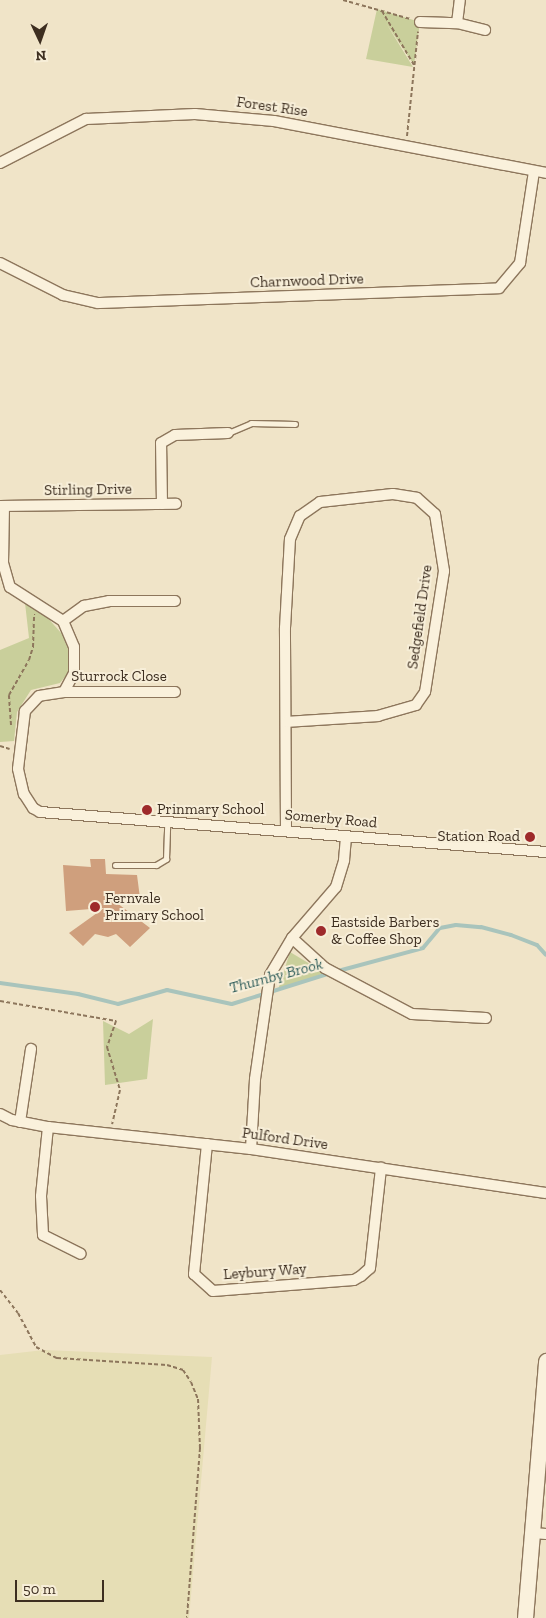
<!DOCTYPE html>
<html>
<head>
<meta charset="utf-8">
<style>
	body { margin:0 }
	#map { position:relative; width:546px; height:1618px; overflow:hidden; background:#f0e4c8; font-family:"Zilla Slab",serif }
	div>[style] { position:absolute }
	[style*='--x'] { left:calc(var(--x)*1px); top:calc(var(--y)*1px); width:calc(var(--w)*1px); rotate:calc(var(--a)*1deg) }
	.farmland>* { inset:0; background:#e6deb5 }
	.green>* { inset:0; background:#c9cf9b }
	.stream>* { height:4px; margin:-2px; padding:0 2px; transform-origin:2px; border-radius:2px; background:#a9c4bc }
	.building>* { inset:0; background:#cf9f7d }
	.path>* { height:2px; margin-top:-1px; transform-origin:0; background:repeating-linear-gradient(90deg,#8d765c 0 4px,transparent 0 6.5px) }
	.roads { filter:drop-shadow(1px 0 #8d765c) drop-shadow(-1px 0 #8d765c) drop-shadow(0 1px #8d765c) drop-shadow(0 -1px #8d765c) }
	.lane>* { height:5px; margin:-2.5px; padding:0 2.5px; transform-origin:2.5px; border-radius:2.5px; background:#faf1dc }
	.street>* { height:10px; margin:-5px; padding:0 5px; transform-origin:5px; border-radius:5px; background:#faf1dc }
	.secondary>* { height:15px; margin:-7.5px; padding:0 7.5px; transform-origin:7.5px; border-radius:7.5px; background:#faf1dc }
	.dots>* { width:14px; height:14px; translate:-50% -50%; box-sizing:border-box; border:2px solid #f7eed8; border-radius:50% }
	span { translate:-50% -50%; white-space:nowrap; text-align:center; line-height:1.15; -webkit-text-stroke:4px #f7eed8; paint-order:stroke }
	.street-label { font-size:15px; color:#3d2e20 }
	.poi-label { font-size:15px; color:#3d2e20 }
	.left { translate:0 -50%; text-align:left }
	.right { translate:-100% -50%; text-align:right }
	.water-label { font-size:16px; color:#2f5d5a; font-style:italic }
	.north { position:absolute; left:15px; top:15px; width:50px; height:50px; -webkit-text-stroke:4px #f7eed8; paint-order:stroke; rotate:177deg; font-size:14px; font-weight:700; line-height:20px; text-align:center; color:#3d2e20 }
	.north::after { content:''; display:block; margin:auto; width:18px; height:22px; background:#3d2e20; clip-path:polygon(50% 0,100% 100%,50% 72%,0 100%) }
	.scale { position:absolute; left:15px; top:1580px; width:89px; height:22px; box-sizing:border-box; border:2px solid #3d2e20; border-top:0; padding-left:6px; font-size:15px; line-height:18px; white-space:nowrap; color:#3d2e20; -webkit-text-stroke:4px #f7eed8; paint-order:stroke }
</style>
</head>
<body>
<div id="map">
	<div class="farmland">
		<div style="clip-path:polygon(44px 1350px,212px 1357px,189px 1618px,0 1618px,0 1355px)"></div>
	</div>
	<div class="green">
		<div style="clip-path:polygon(377px 9px,420px 22px,414px 65px,386px 23px,413px 67px,366px 59px)"></div>
		<div style="clip-path:polygon(25px 603px,46px 616px,62px 634px,69px 652px,68px 673px,60px 683px,31px 690px,17px 712px,14px 741px,0 742px,0 650px,29px 638px)"></div>
		<div style="clip-path:polygon(290px 952px,325px 973px,278px 990px)"></div>
		<div style="clip-path:polygon(153px 1019px,147px 1079px,105px 1085px,103px 1021px,129px 1034px)"></div>
	</div>
	<div class="stream">
		<div style="--x:338;--y:971;--w:88;--a:-15.1"></div>
		<div style="--x:423;--y:948;--w:26;--a:-50"></div>
		<div style="--x:440;--y:928;--w:16;--a:-11"></div>
		<div style="--x:456;--y:925;--w:25;--a:5"></div>
		<div style="--x:481;--y:927;--w:31;--a:15"></div>
		<div style="--x:511;--y:935;--w:28;--a:21"></div>
		<div style="--x:537;--y:945;--w:13;--a:48"></div>
		<div style="--x:0;--y:983;--w:79;--a:8"></div>
		<div style="--x:78;--y:994;--w:41;--a:14"></div>
		<div style="--x:118;--y:1004;--w:51;--a:-15.9"></div>
		<div style="--x:167;--y:990;--w:66;--a:12.2"></div>
		<div style="--x:232;--y:1004;--w:104;--a:-17.4"></div>
	</div>
	<div class="building">
		<div style="clip-path:polygon(90px 859px,105px 859px,106px 874px,137px 875px,140px 898px,113px 900px,150px 928px,130px 947px,116px 934px,108px 937px,95px 934px,83px 946px,69px 933px,104px 908px,66px 911px,63px 865px,91px 867px)"></div>
	</div>
	<div class="path">
		<div style="--x:343;--y:0;--w:70;--a:15.8"></div>
		<div style="--x:382;--y:11;--w:63;--a:59.3"></div>
		<div style="--x:407;--y:136;--w:105;--a:-84"></div>
		<div style="--x:11;--y:725;--w:30;--a:-94"></div>
		<div style="--x:9;--y:695;--w:40;--a:-60.3"></div>
		<div style="--x:29;--y:660;--w:14;--a:-73"></div>
		<div style="--x:33;--y:647;--w:33;--a:-88"></div>
		<div style="--x:0;--y:746;--w:10;--a:17"></div>
		<div style="--x:0;--y:1001;--w:118;--a:9.8"></div>
		<div style="--x:116;--y:1021;--w:28;--a:109"></div>
		<div style="--x:107;--y:1047;--w:45;--a:73.2"></div>
		<div style="--x:120;--y:1090;--w:35;--a:103"></div>
		<div style="--x:0;--y:1290;--w:29;--a:52"></div>
		<div style="--x:18;--y:1313;--w:38;--a:62"></div>
		<div style="--x:36;--y:1347;--w:24;--a:28"></div>
		<div style="--x:57;--y:1358;--w:110;--a:3.6"></div>
		<div style="--x:167;--y:1365;--w:17;--a:17"></div>
		<div style="--x:183;--y:1370;--w:14;--a:56"></div>
		<div style="--x:191;--y:1382;--w:18;--a:68"></div>
		<div style="--x:198;--y:1399;--w:49;--a:87.7"></div>
		<div style="--x:200;--y:1448;--w:170;--a:94.4"></div>
	</div>
	<div class="roads">
		<div class="lane">
			<div style="--x:228;--y:433;--w:25;--a:-23"></div>
			<div style="--x:251;--y:423;--w:44;--a:1.3"></div>
			<div style="--x:115;--y:865;--w:41;--a:0"></div>
			<div style="--x:156;--y:865;--w:12;--a:-31"></div>
			<div style="--x:166;--y:859;--w:38;--a:-88"></div>
		</div>
		<div class="street">
			<div style="--x:420;--y:22;--w:37;--a:2"></div>
			<div style="--x:457;--y:23;--w:23;--a:-83"></div>
			<div style="--x:457;--y:23;--w:29;--a:14"></div>
			<div style="--x:0;--y:163;--w:97;--a:-27.1"></div>
			<div style="--x:86;--y:119;--w:109;--a:-2.6"></div>
			<div style="--x:195;--y:114;--w:79;--a:5.1"></div>
			<div style="--x:274;--y:121;--w:277;--a:10.8"></div>
			<div style="--x:0;--y:263;--w:71;--a:26.9"></div>
			<div style="--x:63;--y:295;--w:36;--a:13"></div>
			<div style="--x:98;--y:303;--w:401;--a:-2.1"></div>
			<div style="--x:499;--y:288;--w:33;--a:-50"></div>
			<div style="--x:520;--y:263;--w:93;--a:-81.3"></div>
			<div style="--x:162;--y:504;--w:61;--a:-90.9"></div>
			<div style="--x:161;--y:443;--w:16;--a:-30"></div>
			<div style="--x:175;--y:435;--w:53;--a:-2.2"></div>
			<div style="--x:0;--y:506;--w:176;--a:-0.7"></div>
			<div style="--x:4;--y:506;--w:57;--a:91"></div>
			<div style="--x:3;--y:563;--w:25;--a:74"></div>
			<div style="--x:10;--y:587;--w:63;--a:32.7"></div>
			<div style="--x:63;--y:621;--w:28;--a:67"></div>
			<div style="--x:74;--y:647;--w:26;--a:90"></div>
			<div style="--x:74;--y:673;--w:21;--a:118"></div>
			<div style="--x:64;--y:692;--w:25;--a:171"></div>
			<div style="--x:39;--y:696;--w:21;--a:133"></div>
			<div style="--x:25;--y:711;--w:58;--a:96.9"></div>
			<div style="--x:18;--y:769;--w:26;--a:77"></div>
			<div style="--x:24;--y:794;--w:17;--a:57"></div>
			<div style="--x:33;--y:808;--w:8;--a:30"></div>
			<div style="--x:40;--y:812;--w:508;--a:4.52"></div>
			<div style="--x:63;--y:621;--w:26;--a:-36"></div>
			<div style="--x:84;--y:606;--w:25;--a:-11"></div>
			<div style="--x:109;--y:601;--w:66;--a:0"></div>
			<div style="--x:64;--y:692;--w:111;--a:0"></div>
			<div style="--x:286;--y:830;--w:202;--a:-90.3"></div>
			<div style="--x:285;--y:628;--w:89;--a:-86.8"></div>
			<div style="--x:290;--y:539;--w:25;--a:-67"></div>
			<div style="--x:300;--y:516;--w:24;--a:-35"></div>
			<div style="--x:320;--y:502;--w:73;--a:-6.3"></div>
			<div style="--x:393;--y:494;--w:24;--a:9"></div>
			<div style="--x:417;--y:498;--w:24;--a:42"></div>
			<div style="--x:435;--y:514;--w:58;--a:81"></div>
			<div style="--x:444;--y:571;--w:122;--a:98.9"></div>
			<div style="--x:425;--y:692;--w:16;--a:125"></div>
			<div style="--x:416;--y:705;--w:40;--a:164"></div>
			<div style="--x:378;--y:716;--w:92;--a:176.3"></div>
			<div style="--x:292;--y:938;--w:45;--a:42.3"></div>
			<div style="--x:325;--y:968;--w:98;--a:27.9"></div>
			<div style="--x:412;--y:1014;--w:74;--a:3.1"></div>
			<div style="--x:0;--y:1114;--w:13;--a:27"></div>
			<div style="--x:12;--y:1120;--w:37;--a:11"></div>
			<div style="--x:48;--y:1127;--w:204;--a:6.2"></div>
			<div style="--x:251;--y:1149;--w:298;--a:8.5"></div>
			<div style="--x:20;--y:1122;--w:74;--a:-81.4"></div>
			<div style="--x:48;--y:1127;--w:69;--a:95.8"></div>
			<div style="--x:41;--y:1196;--w:39;--a:87"></div>
			<div style="--x:43;--y:1235;--w:42;--a:26.6"></div>
			<div style="--x:207;--y:1144;--w:131;--a:95.7"></div>
			<div style="--x:194;--y:1274;--w:25;--a:42"></div>
			<div style="--x:213;--y:1291;--w:141;--a:-4.5"></div>
			<div style="--x:354;--y:1280;--w:8;--a:-30"></div>
			<div style="--x:361;--y:1276;--w:12;--a:-42"></div>
			<div style="--x:370;--y:1268;--w:101;--a:-83.7"></div>
			<div style="--x:251;--y:1149;--w:70;--a:-86.7"></div>
			<div style="--x:255;--y:1079;--w:105;--a:-81.8"></div>
			<div style="--x:270;--y:975;--w:43;--a:-59.3"></div>
			<div style="--x:292;--y:938;--w:67;--a:-49.2"></div>
			<div style="--x:336;--y:887;--w:28;--a:-73"></div>
			<div style="--x:344;--y:860;--w:24;--a:-85"></div>
			<div style="--x:533;--y:1533;--w:13;--a:4"></div>
		</div>
		<div class="secondary">
			<div style="--x:525;--y:1618;--w:258;--a:-85.3"></div>
		</div>
	</div>
	<div class="dots">
		<div style="left:147px;top:810px;background:#9e2a2b"></div>
		<div style="left:530px;top:837px;background:#9e2a2b"></div>
		<div style="left:95px;top:907px;background:#9e2a2b"></div>
		<div style="left:321px;top:931px;background:#9e2a2b"></div>
	</div>
	<div class="street-label">
		<span style="left:272px;top:107px;rotate:8deg">Forest Rise</span>
		<span style="left:307px;top:281px;rotate:-2deg">Charnwood Drive</span>
		<span style="left:88px;top:490px;rotate:-1deg">Stirling Drive</span>
		<span style="left:420px;top:617px;rotate:-82deg">Sedgefield Drive</span>
		<span style="left:119px;top:677px">Sturrock Close</span>
		<span style="left:331px;top:819px;rotate:5deg">Somerby Road</span>
		<span style="left:285px;top:1139px;rotate:8deg">Pulford Drive</span>
		<span style="left:265px;top:1272px;rotate:-4deg">Leybury Way</span>
	</div>
	<div class="poi-label">
		<span class="left" style="left:157px;top:810px">Prinmary School</span>
		<span class="right" style="left:520px;top:837px">Station Road</span>
		<span class="left" style="left:105px;top:907px">Fernvale<br>Primary School</span>
		<span class="left" style="left:331px;top:931px">Eastside Barbers<br>&amp; Coffee Shop</span>
	</div>
	<div class="water-label">
		<span style="left:276px;top:976px;rotate:-15deg">Thurnby Brook</span>
	</div>
	<div class="north">N</div>
	<div class="scale">50 m</div>
</div>
</body>
</html>
